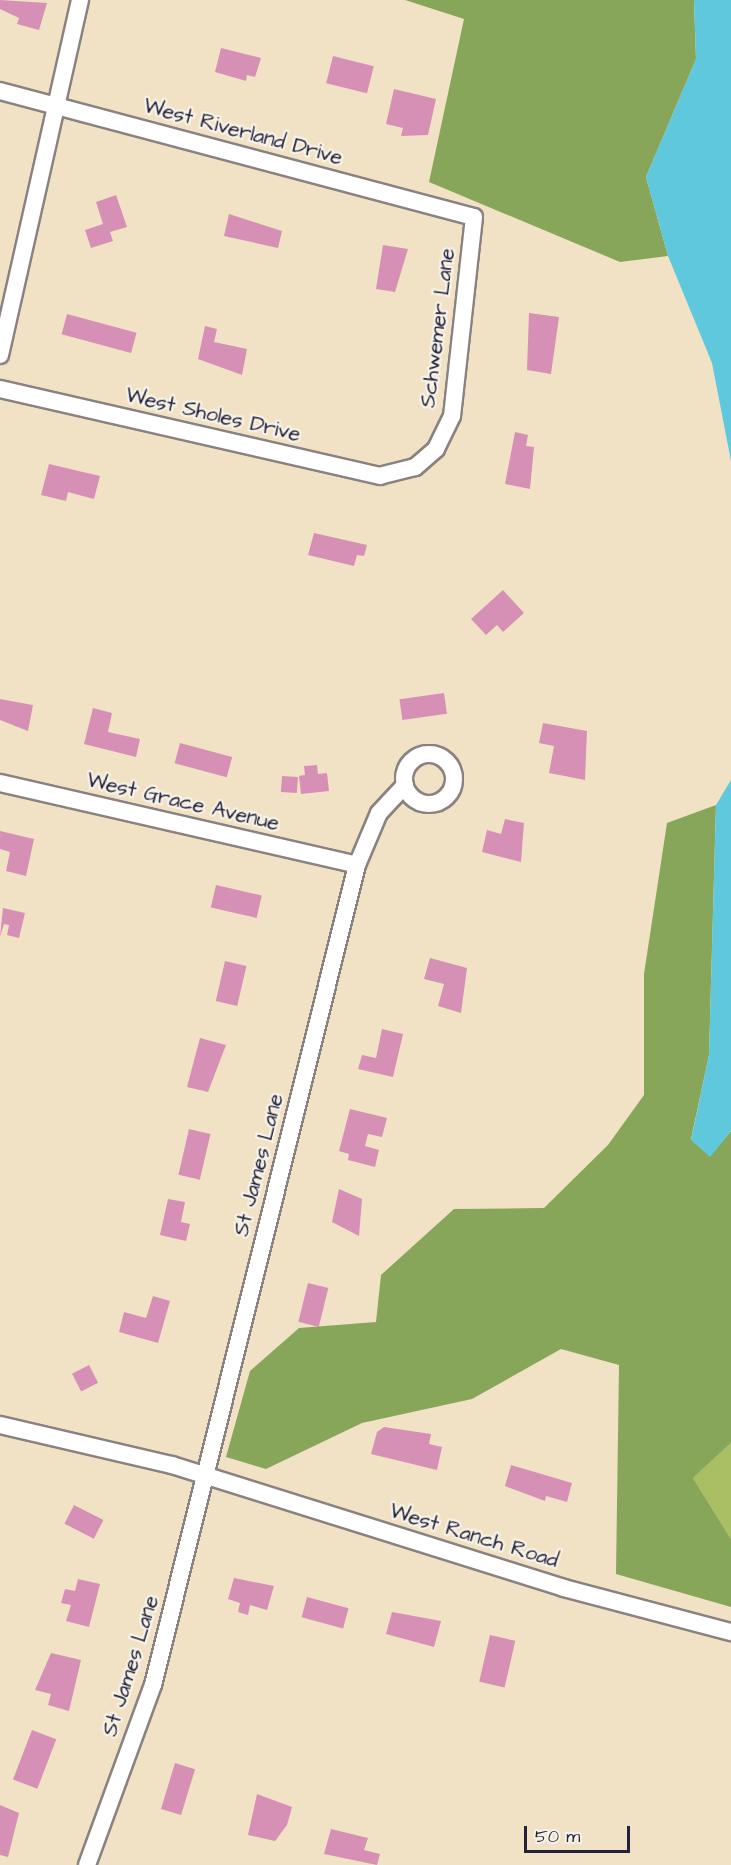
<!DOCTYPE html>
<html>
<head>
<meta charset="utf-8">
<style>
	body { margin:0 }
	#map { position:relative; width:731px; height:1865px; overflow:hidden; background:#f1e2c6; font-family:"Architects Daughter",sans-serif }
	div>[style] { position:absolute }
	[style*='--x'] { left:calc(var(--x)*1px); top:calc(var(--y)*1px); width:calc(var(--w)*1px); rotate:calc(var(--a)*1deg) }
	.green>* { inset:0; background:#aabf63 }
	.forest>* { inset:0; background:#87a659 }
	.water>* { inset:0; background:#60c8dd }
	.building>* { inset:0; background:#d690b6; transform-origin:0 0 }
	.roads { filter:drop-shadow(2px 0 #8a8280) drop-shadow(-2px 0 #8a8280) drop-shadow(0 2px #8a8280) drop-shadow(0 -2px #8a8280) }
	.minor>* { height:16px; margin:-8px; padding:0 8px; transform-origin:8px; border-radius:8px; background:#fff }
	.minor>.ring { margin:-8px; padding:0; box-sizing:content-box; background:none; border:16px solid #fff; border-radius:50% }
	span { translate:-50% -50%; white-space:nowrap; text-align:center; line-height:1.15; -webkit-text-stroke:4.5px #f7f3e8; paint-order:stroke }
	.street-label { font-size:21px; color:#22223b }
	.scale { position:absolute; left:524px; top:1826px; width:106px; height:27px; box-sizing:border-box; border:3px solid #22223b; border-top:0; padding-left:8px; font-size:18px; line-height:21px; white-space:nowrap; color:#22223b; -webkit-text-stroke:4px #f7f3e8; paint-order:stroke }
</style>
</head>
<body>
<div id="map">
	<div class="green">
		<div style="clip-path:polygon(731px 1443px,731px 1539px,693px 1478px)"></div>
	</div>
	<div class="forest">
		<div style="clip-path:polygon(405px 0,694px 0,696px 59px,646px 177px,668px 256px,620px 262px,429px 182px,464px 19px)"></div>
		<div style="clip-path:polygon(716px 805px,709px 1055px,691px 1139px,710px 1156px,731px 1131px,731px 1443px,693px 1478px,731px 1539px,731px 1607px,616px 1574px,619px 1365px,561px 1349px,472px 1399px,362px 1423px,266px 1469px,226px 1457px,250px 1371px,299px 1328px,376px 1322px,381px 1275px,454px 1209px,544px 1208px,608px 1145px,644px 1095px,644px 974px,667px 823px)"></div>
	</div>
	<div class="water">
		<div style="clip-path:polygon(694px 0,731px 0,731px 461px,712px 363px,668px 256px,646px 177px,696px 59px)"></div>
		<div style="clip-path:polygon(731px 780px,731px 1131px,710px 1157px,691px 1140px,709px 1055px,716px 805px)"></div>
	</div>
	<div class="building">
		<div style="clip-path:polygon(0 0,47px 3px,39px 30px,17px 24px,19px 18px,0 9px)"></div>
		<div style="clip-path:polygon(221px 48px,261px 58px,255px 77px,247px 75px,246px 81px,215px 72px)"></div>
		<div style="left:333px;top:56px;width:42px;height:28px;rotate:14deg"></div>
		<div style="clip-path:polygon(394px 89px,436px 99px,428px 135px,401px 136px,403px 128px,386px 124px)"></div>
		<div style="clip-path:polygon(116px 195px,127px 227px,110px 232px,113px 241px,91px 248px,85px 230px,103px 224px,96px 202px)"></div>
		<div style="clip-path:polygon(229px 214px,282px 231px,278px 248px,224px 236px)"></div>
		<div style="clip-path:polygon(383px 245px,408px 249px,395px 292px,376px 289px)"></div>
		<div style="clip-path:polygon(529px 313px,559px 317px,551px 374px,527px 370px)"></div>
		<div style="left:67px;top:314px;width:72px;height:21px;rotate:15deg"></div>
		<div style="clip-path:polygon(205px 326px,217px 329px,214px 342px,247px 349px,242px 375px,198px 359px)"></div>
		<div style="clip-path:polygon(515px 432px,528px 435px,526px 446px,534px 447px,530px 489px,505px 484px)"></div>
		<div style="clip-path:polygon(49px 464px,100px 476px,94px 499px,68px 492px,66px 501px,41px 495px)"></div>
		<div style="clip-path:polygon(314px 533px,367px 545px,364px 556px,357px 555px,354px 566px,308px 555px)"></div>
		<div style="clip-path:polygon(503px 590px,524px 613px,503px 632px,497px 625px,486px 635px,471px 619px)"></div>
		<div style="left:444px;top:693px;width:21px;height:45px;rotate:82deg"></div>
		<div style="clip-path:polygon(0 699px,33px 705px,28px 731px,0 720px)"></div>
		<div style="clip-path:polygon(93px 708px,112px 713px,108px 732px,140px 739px,136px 757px,84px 744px)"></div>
		<div style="clip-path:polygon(543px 723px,587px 731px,585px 780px,549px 773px,554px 746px,539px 743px)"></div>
		<div style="left:180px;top:743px;width:54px;height:21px;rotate:15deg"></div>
		<div style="clip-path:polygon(317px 765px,318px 774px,327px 773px,329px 791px,301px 794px,299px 776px,305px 775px,304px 766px)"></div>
		<div style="left:282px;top:776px;width:16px;height:16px;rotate:4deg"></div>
		<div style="clip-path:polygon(505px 819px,524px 823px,521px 862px,482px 852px,487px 830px,501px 834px)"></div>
		<div style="clip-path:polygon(0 831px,34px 839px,26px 876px,6px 871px,10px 852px,0 849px)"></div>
		<div style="left:216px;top:885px;width:47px;height:23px;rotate:13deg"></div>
		<div style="clip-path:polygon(3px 908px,25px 913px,19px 938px,7px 935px,9px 925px,4px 924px,0 937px)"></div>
		<div style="clip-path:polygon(430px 958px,467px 968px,461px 1013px,438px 1006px,444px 984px,424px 979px)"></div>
		<div style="left:225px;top:961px;width:22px;height:41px;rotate:13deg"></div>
		<div style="clip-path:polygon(382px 1029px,403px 1034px,393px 1077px,358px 1069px,362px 1055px,376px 1058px)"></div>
		<div style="clip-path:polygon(200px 1038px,226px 1045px,208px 1092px,187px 1087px)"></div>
		<div style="clip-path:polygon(350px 1109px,387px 1118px,382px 1137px,368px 1134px,365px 1146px,379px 1150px,375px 1167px,348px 1160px,349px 1154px,339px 1151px)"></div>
		<div style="left:189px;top:1129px;width:22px;height:47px;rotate:13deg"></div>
		<div style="clip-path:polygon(339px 1189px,362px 1199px,359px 1236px,332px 1222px)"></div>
		<div style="clip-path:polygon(168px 1199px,185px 1202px,181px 1222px,190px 1224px,186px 1241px,160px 1235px)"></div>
		<div style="left:308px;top:1283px;width:21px;height:40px;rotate:14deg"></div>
		<div style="clip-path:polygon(153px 1296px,170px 1301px,158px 1343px,119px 1332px,124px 1312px,146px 1318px)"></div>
		<div style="left:89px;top:1365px;width:20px;height:19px;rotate:63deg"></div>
		<div style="clip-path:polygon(384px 1427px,431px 1434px,429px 1444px,442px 1447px,437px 1470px,371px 1454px,377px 1432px)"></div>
		<div style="clip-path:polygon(511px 1465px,572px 1483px,567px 1502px,546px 1496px,545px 1501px,505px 1486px)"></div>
		<div style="left:74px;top:1505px;width:33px;height:21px;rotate:27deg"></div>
		<div style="clip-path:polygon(234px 1578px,274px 1586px,267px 1610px,250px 1605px,248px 1615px,238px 1612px,240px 1603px,228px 1599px)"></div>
		<div style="clip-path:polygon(78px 1579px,100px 1584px,89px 1627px,66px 1621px,71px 1605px,61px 1603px,65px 1589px,75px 1591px)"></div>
		<div style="left:307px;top:1597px;width:43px;height:21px;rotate:15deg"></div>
		<div style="clip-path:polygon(392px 1612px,441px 1621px,434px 1647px,386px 1634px)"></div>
		<div style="left:490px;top:1635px;width:26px;height:48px;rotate:13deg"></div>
		<div style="clip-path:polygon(51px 1653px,81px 1660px,69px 1711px,48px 1705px,51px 1694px,35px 1690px)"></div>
		<div style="left:32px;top:1730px;width:26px;height:53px;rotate:21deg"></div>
		<div style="left:175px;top:1763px;width:21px;height:48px;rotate:17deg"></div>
		<div style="clip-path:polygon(257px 1794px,292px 1807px,287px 1825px,275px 1841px,248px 1835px)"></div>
		<div style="clip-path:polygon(0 1805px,19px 1813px,8px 1857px,0 1855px)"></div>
		<div style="clip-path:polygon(331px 1829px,368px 1838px,364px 1850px,380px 1854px,377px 1865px,324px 1854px)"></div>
	</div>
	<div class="roads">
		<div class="minor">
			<div style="--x:0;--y:91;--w:490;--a:14.9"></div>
			<div style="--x:474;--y:217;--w:200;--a:96.3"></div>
			<div style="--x:452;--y:416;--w:37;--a:116"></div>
			<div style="--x:436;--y:449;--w:28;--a:139"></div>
			<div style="--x:415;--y:467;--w:36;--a:166"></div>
			<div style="--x:380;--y:476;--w:390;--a:-167.1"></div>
			<div style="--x:0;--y:355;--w:364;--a:-77.3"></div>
			<div class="ring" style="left:404px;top:754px;width:34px;height:34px"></div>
			<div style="--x:0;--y:783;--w:366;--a:12.9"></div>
			<div style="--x:0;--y:1425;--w:177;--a:13.1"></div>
			<div style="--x:172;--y:1465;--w:411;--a:17.4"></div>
			<div style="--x:564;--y:1588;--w:173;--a:14.8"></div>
			<div style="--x:87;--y:1865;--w:192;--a:-69.9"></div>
			<div style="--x:153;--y:1685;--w:845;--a:-76.03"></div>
			<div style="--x:357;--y:865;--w:56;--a:-67.1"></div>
			<div style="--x:379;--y:813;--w:38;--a:-47"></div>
		</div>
	</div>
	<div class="street-label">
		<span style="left:243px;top:132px;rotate:15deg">West Riverland Drive</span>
		<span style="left:438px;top:328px;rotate:-83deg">Schwemer Lane</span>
		<span style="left:213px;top:415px;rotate:13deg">West Sholes Drive</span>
		<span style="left:183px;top:802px;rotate:13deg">West Grace Avenue</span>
		<span style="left:259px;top:1165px;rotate:-76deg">St James Lane</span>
		<span style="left:474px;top:1536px;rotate:17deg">West Ranch Road</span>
		<span style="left:131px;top:1666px;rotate:-73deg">St James Lane</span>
	</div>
	<div class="scale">50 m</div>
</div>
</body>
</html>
